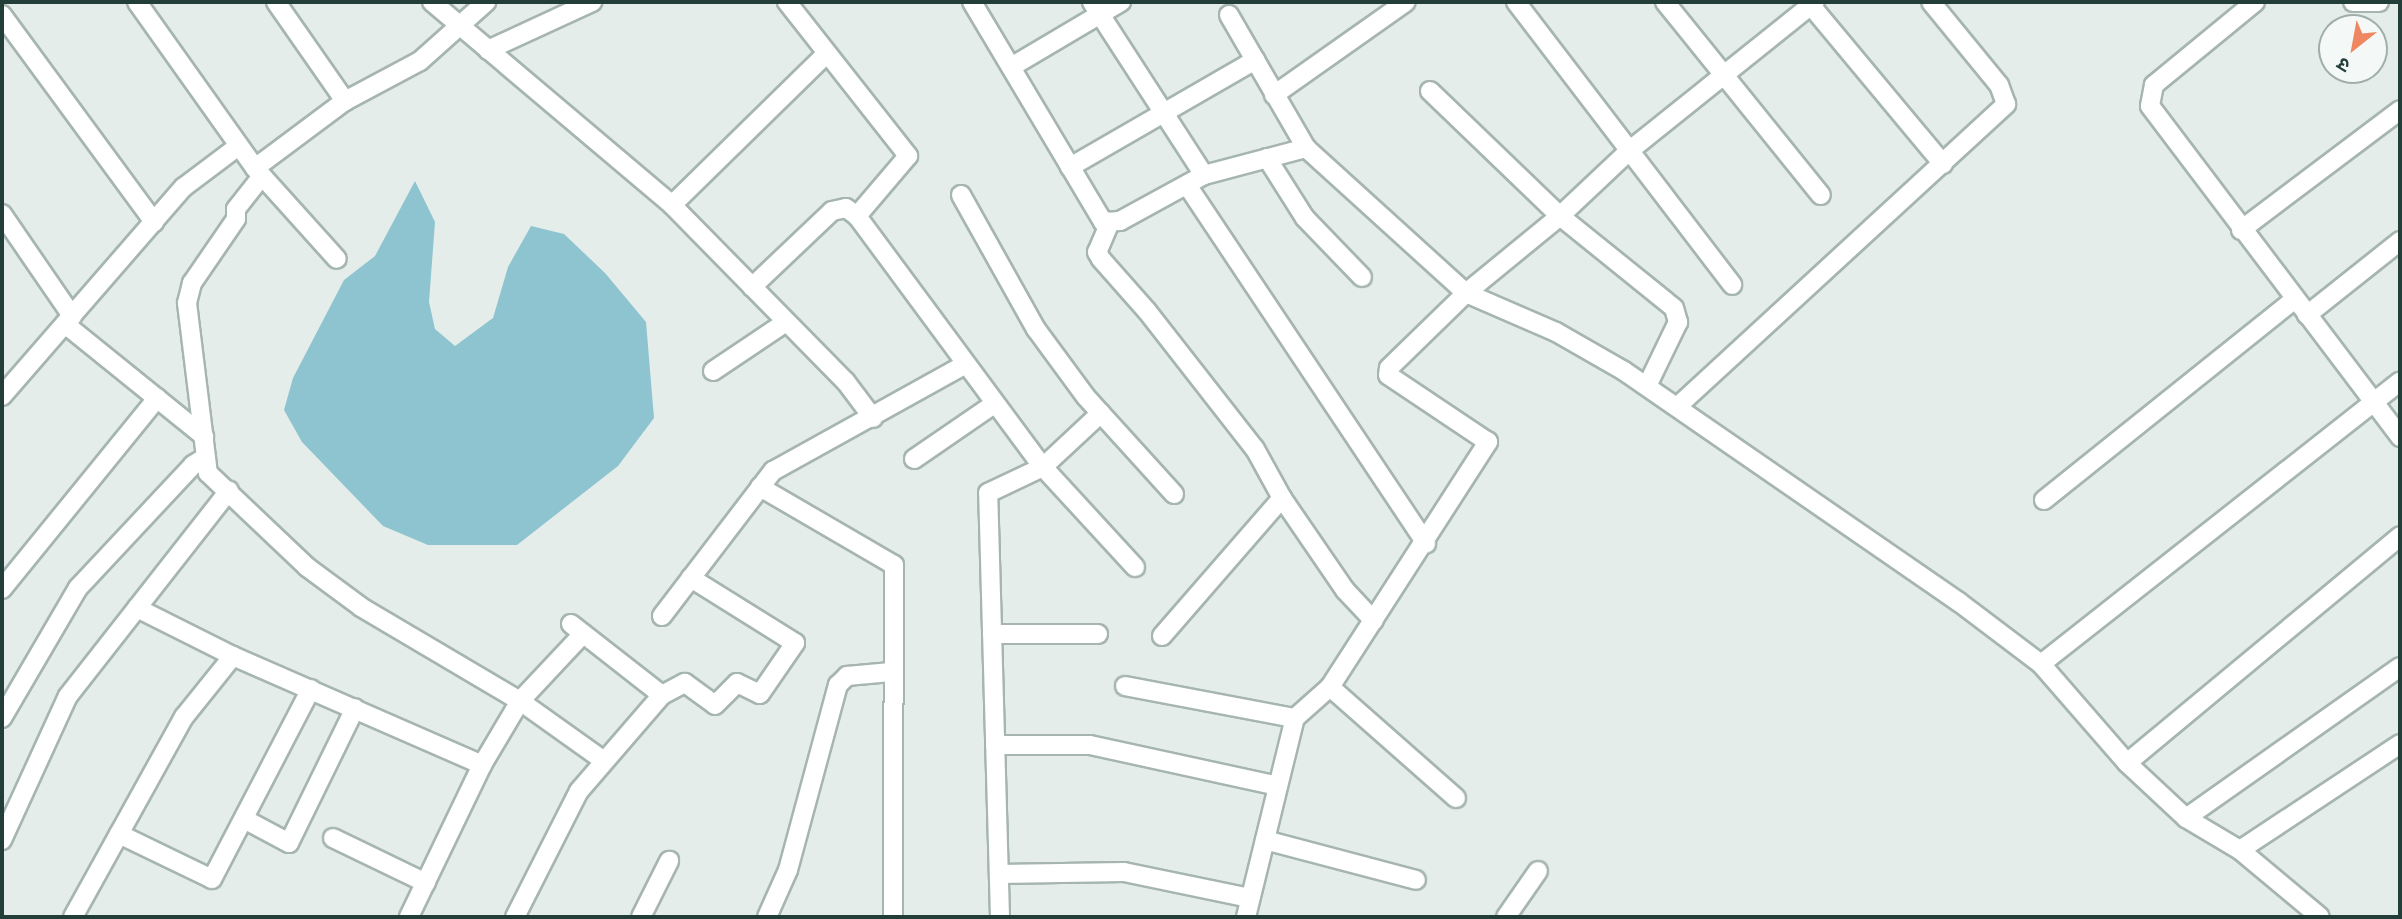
<!DOCTYPE html>
<html>
<head>
<meta charset="utf-8">
<style>
	body { margin:0 }
	#map { position:relative; width:2402px; height:919px; overflow:hidden; background:#e4ede9; font-family:"Noto Sans","Noto Sans Devanagari",sans-serif }
	div>[style] { position:absolute }
	[style*='--x'] { left:calc(var(--x)*1px); top:calc(var(--y)*1px); width:calc(var(--w)*1px); rotate:calc(var(--a)*1deg) }
	.water>* { inset:0; background:#8dc4d0 }
	.roads { filter:drop-shadow(2px 0 #a6b5b0) drop-shadow(-2px 0 #a6b5b0) drop-shadow(0 2px #a6b5b0) drop-shadow(0 -2px #a6b5b0) }
	.minor>* { height:18px; margin:-9px; padding:0 9px; transform-origin:9px; border-radius:9px; background:#fff }
	span { translate:-50% -50%; white-space:nowrap; text-align:center; line-height:1.15; -webkit-text-stroke:6px #f4f9f7; paint-order:stroke }
	.frame { position:absolute; inset:0; border:4px solid #233e38; pointer-events:none }
	.north { position:absolute; left:2318px; top:14px; width:70px; height:70px; box-sizing:border-box; background:#f4f9f7; border:2px solid #a0aeab; border-radius:50%; rotate:211deg; font-size:19px; font-weight:700; line-height:28px; text-align:center; color:#233e38 }
	.north::after { content:''; display:block; margin:auto; width:24px; height:32px; background:#ef8860; clip-path:polygon(50% 0,100% 100%,50% 72%,0 100%) }
</style>
</head>
<body>
<div id="map">
	<div class="water">
		<div style="clip-path:polygon(415px 181px,435px 222px,429px 302px,435px 329px,455px 346px,493px 318px,508px 267px,531px 226px,564px 234px,605px 273px,646px 322px,654px 418px,618px 466px,517px 545px,428px 545px,383px 526px,302px 442px,284px 410px,293px 378px,344px 280px,375px 256px)"></div>
	</div>
	<div class="roads">
		<div class="minor">
			<div style="--x:137;--y:2;--w:204;--a:54.6"></div>
			<div style="--x:255;--y:168;--w:112;--a:-36.7"></div>
			<div style="--x:345;--y:101;--w:85;--a:-28.1"></div>
			<div style="--x:420;--y:61;--w:89;--a:-41.8"></div>
			<div style="--x:276;--y:2;--w:121;--a:55.1"></div>
			<div style="--x:432;--y:2;--w:314;--a:40.2"></div>
			<div style="--x:672;--y:205;--w:248;--a:45.5"></div>
			<div style="--x:846;--y:382;--w:45;--a:53.1"></div>
			<div style="--x:787;--y:2;--w:196;--a:51.8"></div>
			<div style="--x:908;--y:156;--w:79;--a:130.4"></div>
			<div style="--x:972;--y:2;--w:256;--a:59.2"></div>
			<div style="--x:1103;--y:222;--w:17;--a:-3"></div>
			<div style="--x:1120;--y:221;--w:96;--a:-28.7"></div>
			<div style="--x:1204;--y:175;--w:106;--a:-14.8"></div>
			<div style="--x:1306;--y:148;--w:216;--a:42.2"></div>
			<div style="--x:1466;--y:293;--w:98;--a:23.4"></div>
			<div style="--x:1556;--y:332;--w:78;--a:29.8"></div>
			<div style="--x:1624;--y:371;--w:407;--a:34.6"></div>
			<div style="--x:1959;--y:602;--w:103;--a:37.1"></div>
			<div style="--x:2041;--y:664;--w:131;--a:49"></div>
			<div style="--x:2127;--y:763;--w:81;--a:43"></div>
			<div style="--x:2186;--y:818;--w:63;--a:30.7"></div>
			<div style="--x:2240;--y:850;--w:104;--a:39.9"></div>
			<div style="--x:1092;--y:2;--w:206;--a:57.1"></div>
			<div style="--x:1516;--y:2;--w:356;--a:52.6"></div>
			<div style="--x:1665;--y:2;--w:248;--a:51.1"></div>
			<div style="--x:1808;--y:2;--w:211;--a:50.2"></div>
			<div style="--x:2255;--y:2;--w:131;--a:140.6"></div>
			<div style="--x:2154;--y:85;--w:21;--a:101"></div>
			<div style="--x:2150;--y:106;--w:415;--a:52.9"></div>
			<div style="--x:2353;--y:2;--w:26;--a:0"></div>
			<div style="--x:2;--y:15;--w:257;--a:53.7"></div>
			<div style="--x:1229;--y:15;--w:154;--a:59.9"></div>
			<div style="--x:488;--y:50;--w:115;--a:-24.8"></div>
			<div style="--x:1011;--y:67;--w:128;--a:-30.6"></div>
			<div style="--x:1430;--y:91;--w:180;--a:43.9"></div>
			<div style="--x:1560;--y:216;--w:146;--a:38.9"></div>
			<div style="--x:1674;--y:308;--w:15;--a:74"></div>
			<div style="--x:1678;--y:322;--w:71;--a:115.8"></div>
			<div style="--x:1274;--y:95;--w:161;--a:-35.2"></div>
			<div style="--x:1267;--y:158;--w:71;--a:57.7"></div>
			<div style="--x:1305;--y:218;--w:82;--a:46"></div>
			<div style="--x:1070;--y:167;--w:214;--a:-30"></div>
			<div style="--x:255;--y:168;--w:122;--a:48"></div>
			<div style="--x:262;--y:176;--w:42;--a:128.2"></div>
			<div style="--x:236;--y:209;--w:10;--a:90"></div>
			<div style="--x:236;--y:219;--w:78;--a:124.5"></div>
			<div style="--x:192;--y:283;--w:21;--a:104"></div>
			<div style="--x:187;--y:303;--w:171;--a:83"></div>
			<div style="--x:208;--y:473;--w:137;--a:43.5"></div>
			<div style="--x:307;--y:567;--w:67;--a:36.5"></div>
			<div style="--x:361;--y:607;--w:185;--a:30.6"></div>
			<div style="--x:520;--y:701;--w:103;--a:35.5"></div>
			<div style="--x:1187;--y:185;--w:431;--a:56.3"></div>
			<div style="--x:961;--y:195;--w:154;--a:60.8"></div>
			<div style="--x:1036;--y:329;--w:84;--a:53.7"></div>
			<div style="--x:1086;--y:397;--w:131;--a:47.8"></div>
			<div style="--x:672;--y:205;--w:214;--a:-44.4"></div>
			<div style="--x:2;--y:214;--w:124;--a:55.5"></div>
			<div style="--x:1110;--y:222;--w:33;--a:113"></div>
			<div style="--x:1097;--y:252;--w:8;--a:60"></div>
			<div style="--x:1101;--y:259;--w:69;--a:48.5"></div>
			<div style="--x:1147;--y:311;--w:175;--a:52"></div>
			<div style="--x:1255;--y:449;--w:56;--a:61.1"></div>
			<div style="--x:1282;--y:498;--w:112;--a:55.6"></div>
			<div style="--x:1345;--y:590;--w:42;--a:46.9"></div>
			<div style="--x:2241;--y:230;--w:199;--a:-37"></div>
			<div style="--x:752;--y:287;--w:110;--a:-43.5"></div>
			<div style="--x:832;--y:211;--w:14;--a:-12"></div>
			<div style="--x:846;--y:208;--w:14;--a:36"></div>
			<div style="--x:857;--y:216;--w:312;--a:53.5"></div>
			<div style="--x:1043;--y:467;--w:136;--a:47.4"></div>
			<div style="--x:2307;--y:315;--w:119;--a:-38.5"></div>
			<div style="--x:65;--y:324;--w:179;--a:38.9"></div>
			<div style="--x:713;--y:371;--w:88;--a:-33.9"></div>
			<div style="--x:2;--y:396;--w:277;--a:-49"></div>
			<div style="--x:184;--y:187;--w:66;--a:-37"></div>
			<div style="--x:1678;--y:406;--w:446;--a:-42.6"></div>
			<div style="--x:2006;--y:104;--w:20;--a:-110"></div>
			<div style="--x:1999;--y:85;--w:107;--a:-129.3"></div>
			<div style="--x:914;--y:459;--w:97;--a:-34.5"></div>
			<div style="--x:760;--y:487;--w:155;--a:30.2"></div>
			<div style="--x:894;--y:565;--w:352;--a:90.2"></div>
			<div style="--x:2044;--y:500;--w:322;--a:-38.7"></div>
			<div style="--x:2;--y:589;--w:246;--a:-50.9"></div>
			<div style="--x:137;--y:608;--w:107;--a:26.6"></div>
			<div style="--x:233;--y:656;--w:272;--a:23.6"></div>
			<div style="--x:482;--y:765;--w:169;--a:115.7"></div>
			<div style="--x:662;--y:616;--w:183;--a:-52.6"></div>
			<div style="--x:773;--y:471;--w:218;--a:-29"></div>
			<div style="--x:571;--y:624;--w:115;--a:38"></div>
			<div style="--x:992;--y:634;--w:106;--a:0"></div>
			<div style="--x:1162;--y:636;--w:183;--a:-49"></div>
			<div style="--x:2041;--y:664;--w:457;--a:-38.2"></div>
			<div style="--x:1125;--y:686;--w:173;--a:10.7"></div>
			<div style="--x:1330;--y:687;--w:168;--a:41.4"></div>
			<div style="--x:2;--y:718;--w:151;--a:-59.7"></div>
			<div style="--x:78;--y:588;--w:168;--a:-46.9"></div>
			<div style="--x:193;--y:465;--w:15;--a:-32"></div>
			<div style="--x:995;--y:745;--w:95;--a:0"></div>
			<div style="--x:1090;--y:745;--w:192;--a:12.3"></div>
			<div style="--x:2127;--y:763;--w:355;--a:-39.7"></div>
			<div style="--x:482;--y:765;--w:74;--a:-59.3"></div>
			<div style="--x:520;--y:701;--w:92;--a:-46.8"></div>
			<div style="--x:2186;--y:818;--w:262;--a:-35.2"></div>
			<div style="--x:244;--y:819;--w:51;--a:28.1"></div>
			<div style="--x:289;--y:843;--w:150;--a:-63.9"></div>
			<div style="--x:119;--y:834;--w:103;--a:25.8"></div>
			<div style="--x:212;--y:879;--w:214;--a:-62.5"></div>
			<div style="--x:333;--y:838;--w:103;--a:25.8"></div>
			<div style="--x:2;--y:840;--w:158;--a:-65.4"></div>
			<div style="--x:68;--y:696;--w:261;--a:-51.9"></div>
			<div style="--x:1265;--y:840;--w:156;--a:14.8"></div>
			<div style="--x:2240;--y:850;--w:192;--a:-33.5"></div>
			<div style="--x:999;--y:874;--w:125;--a:-0.9"></div>
			<div style="--x:1124;--y:872;--w:129;--a:11.7"></div>
			<div style="--x:73;--y:917;--w:229;--a:-61"></div>
			<div style="--x:184;--y:717;--w:78;--a:-51.2"></div>
			<div style="--x:515;--y:917;--w:141;--a:-63.1"></div>
			<div style="--x:579;--y:791;--w:127;--a:-49.2"></div>
			<div style="--x:662;--y:695;--w:26;--a:-28"></div>
			<div style="--x:685;--y:683;--w:37;--a:36"></div>
			<div style="--x:715;--y:705;--w:31;--a:-45"></div>
			<div style="--x:737;--y:683;--w:25;--a:26"></div>
			<div style="--x:760;--y:694;--w:62;--a:-55.5"></div>
			<div style="--x:795;--y:643;--w:123;--a:-148"></div>
			<div style="--x:641;--y:917;--w:63;--a:-63.4"></div>
			<div style="--x:767;--y:917;--w:51;--a:-65.9"></div>
			<div style="--x:788;--y:870;--w:192;--a:-74.9"></div>
			<div style="--x:838;--y:685;--w:13;--a:-45"></div>
			<div style="--x:847;--y:676;--w:44;--a:-5.2"></div>
			<div style="--x:1000;--y:917;--w:424;--a:-91.6"></div>
			<div style="--x:988;--y:493;--w:61;--a:-25.3"></div>
			<div style="--x:1043;--y:467;--w:79;--a:-43"></div>
			<div style="--x:1246;--y:917;--w:205;--a:-76.2"></div>
			<div style="--x:1295;--y:718;--w:47;--a:-41.5"></div>
			<div style="--x:1330;--y:687;--w:292;--a:-57.2"></div>
			<div style="--x:1488;--y:442;--w:120;--a:-146.2"></div>
			<div style="--x:1388;--y:375;--w:7;--a:-82"></div>
			<div style="--x:1389;--y:368;--w:107;--a:-44.2"></div>
			<div style="--x:1466;--y:293;--w:122;--a:-39.3"></div>
			<div style="--x:1560;--y:216;--w:95;--a:-43.3"></div>
			<div style="--x:1629;--y:151;--w:238;--a:-38.7"></div>
			<div style="--x:1506;--y:917;--w:56;--a:-55.2"></div>
		</div>
	</div>
	<div class="frame"></div>
	<div class="north">उ</div>
</div>
</body>
</html>
